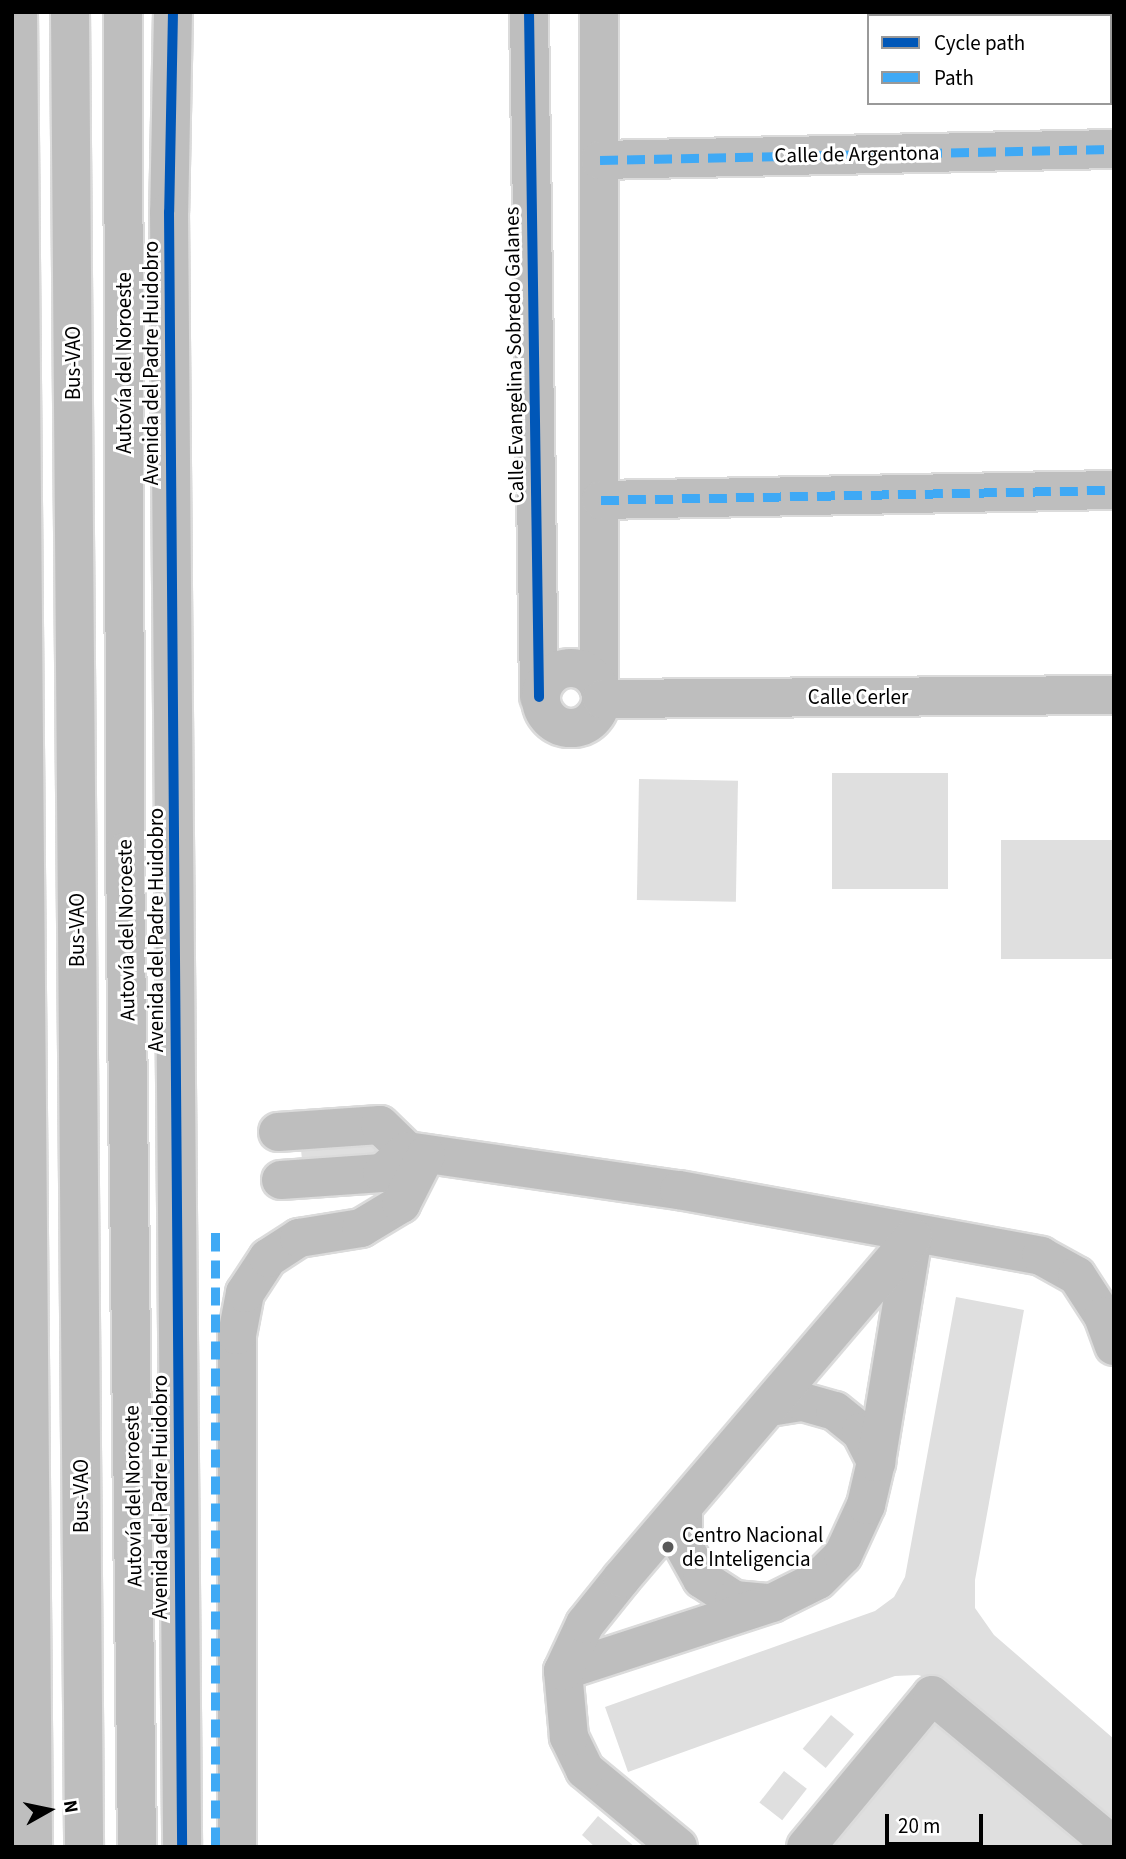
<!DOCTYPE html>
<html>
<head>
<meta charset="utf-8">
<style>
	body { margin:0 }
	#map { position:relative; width:1126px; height:1859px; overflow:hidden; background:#fff; font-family:"Source Sans 3",sans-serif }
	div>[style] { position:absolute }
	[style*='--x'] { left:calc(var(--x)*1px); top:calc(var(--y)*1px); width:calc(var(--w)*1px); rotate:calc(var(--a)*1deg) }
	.building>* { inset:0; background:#dfdfdf; transform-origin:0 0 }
	.roads { filter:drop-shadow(2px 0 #dbdbdb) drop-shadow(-2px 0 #dbdbdb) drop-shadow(0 2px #dbdbdb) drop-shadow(0 -2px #dbdbdb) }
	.minor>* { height:38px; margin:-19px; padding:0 19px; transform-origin:19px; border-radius:19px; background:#bebebe }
	.minor>.ring { margin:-19px; padding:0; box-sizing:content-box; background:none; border:38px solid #bebebe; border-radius:50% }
	.highway>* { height:38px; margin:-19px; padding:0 19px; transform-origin:19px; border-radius:19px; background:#bebebe }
	.quiet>* { height:9px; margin-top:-4.5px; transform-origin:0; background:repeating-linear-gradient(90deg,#3fa9f5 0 18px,transparent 0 27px) }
	.cycleway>* { height:10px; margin:-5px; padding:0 5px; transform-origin:5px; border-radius:5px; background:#0057b8 }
	.dots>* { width:19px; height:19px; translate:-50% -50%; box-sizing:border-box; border:4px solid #fff; border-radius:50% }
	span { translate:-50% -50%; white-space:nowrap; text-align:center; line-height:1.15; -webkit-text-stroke:6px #fff; paint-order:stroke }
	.street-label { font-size:21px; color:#000 }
	.poi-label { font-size:21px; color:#000 }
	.left { translate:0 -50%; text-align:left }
	.frame { position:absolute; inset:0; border:14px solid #000; pointer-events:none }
	.legend { position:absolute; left:867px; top:14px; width:245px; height:91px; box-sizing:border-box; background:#fff; border:2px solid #999; margin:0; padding:9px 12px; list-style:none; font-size:21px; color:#000 }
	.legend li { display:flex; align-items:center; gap:14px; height:35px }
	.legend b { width:35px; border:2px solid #999 }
	.north { position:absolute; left:14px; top:1775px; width:70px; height:70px; -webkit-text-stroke:5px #fff; paint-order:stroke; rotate:81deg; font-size:19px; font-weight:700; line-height:28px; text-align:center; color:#000 }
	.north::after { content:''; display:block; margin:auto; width:24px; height:32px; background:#000; clip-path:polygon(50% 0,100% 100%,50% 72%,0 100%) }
	.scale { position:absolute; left:885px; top:1814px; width:98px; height:32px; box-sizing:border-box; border:4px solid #000; border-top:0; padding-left:9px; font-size:21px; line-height:24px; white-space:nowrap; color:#000; -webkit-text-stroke:5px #fff; paint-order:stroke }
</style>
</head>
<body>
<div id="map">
	<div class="building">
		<div style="left:832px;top:773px;width:116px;height:116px"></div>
		<div style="left:639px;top:779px;width:99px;height:121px;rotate:1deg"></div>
		<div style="left:1114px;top:840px;width:119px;height:113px;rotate:90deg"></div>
		<div style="left:373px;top:1123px;width:50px;height:74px;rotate:85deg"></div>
		<div style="clip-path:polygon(956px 1297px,1024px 1310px,975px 1580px,975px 1608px,994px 1635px,1114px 1739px,1114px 1831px,942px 1682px,918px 1675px,895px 1676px,628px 1772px,605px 1707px,875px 1611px,894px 1597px,905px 1577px)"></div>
		<div style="clip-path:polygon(943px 1713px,1114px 1847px,832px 1847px)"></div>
		<div style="left:831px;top:1715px;width:30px;height:44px;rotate:40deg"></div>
		<div style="left:784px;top:1771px;width:29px;height:40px;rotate:38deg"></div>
		<div style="clip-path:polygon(598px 1816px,635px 1847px,595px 1847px,582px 1835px)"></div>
	</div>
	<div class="roads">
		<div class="minor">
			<div style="--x:173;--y:12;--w:200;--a:91.1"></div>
			<div style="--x:169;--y:212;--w:1635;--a:89.54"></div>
			<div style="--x:529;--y:12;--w:685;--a:89.16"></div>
			<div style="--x:599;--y:12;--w:676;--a:90"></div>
			<div style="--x:600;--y:160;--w:514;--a:-1.23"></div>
			<div style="--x:601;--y:500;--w:513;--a:-1.12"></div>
			<div class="ring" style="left:541px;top:668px;width:22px;height:22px"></div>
			<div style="--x:602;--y:699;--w:512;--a:-0.45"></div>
			<div style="--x:278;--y:1132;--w:102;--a:-3.9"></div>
			<div style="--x:380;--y:1125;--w:37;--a:44"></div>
			<div style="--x:407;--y:1151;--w:275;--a:8.2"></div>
			<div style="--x:679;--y:1190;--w:368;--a:10.3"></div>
			<div style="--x:1041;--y:1256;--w:41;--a:29.1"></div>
			<div style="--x:1077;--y:1276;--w:48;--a:57"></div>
			<div style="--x:1103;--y:1316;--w:32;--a:70"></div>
			<div style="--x:281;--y:1180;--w:101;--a:-4"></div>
			<div style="--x:382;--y:1173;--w:33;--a:-41"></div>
			<div style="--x:770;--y:1407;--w:33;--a:-9"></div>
			<div style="--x:803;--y:1402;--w:33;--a:16"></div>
			<div style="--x:835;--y:1411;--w:33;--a:39"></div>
			<div style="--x:861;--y:1432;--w:34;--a:63"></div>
			<div style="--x:683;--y:1507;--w:38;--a:90"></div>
			<div style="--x:683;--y:1545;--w:39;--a:61"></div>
			<div style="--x:702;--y:1579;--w:38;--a:33"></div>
			<div style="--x:734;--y:1600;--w:36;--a:5"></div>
			<div style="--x:563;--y:1671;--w:220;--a:-18"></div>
			<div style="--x:772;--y:1603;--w:51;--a:-26.6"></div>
			<div style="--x:818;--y:1580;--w:35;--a:-45"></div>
			<div style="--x:843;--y:1555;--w:55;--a:-65.3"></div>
			<div style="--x:866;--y:1505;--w:44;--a:-76.9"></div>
			<div style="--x:876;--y:1462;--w:228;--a:-80.7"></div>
			<div style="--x:237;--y:1847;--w:512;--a:-90"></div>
			<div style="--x:237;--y:1335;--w:43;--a:-79.2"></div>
			<div style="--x:245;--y:1293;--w:42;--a:-56.7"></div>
			<div style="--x:268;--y:1258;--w:37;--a:-33"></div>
			<div style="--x:299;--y:1238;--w:63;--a:-9.2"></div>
			<div style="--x:361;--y:1228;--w:47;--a:-31"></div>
			<div style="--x:401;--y:1204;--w:55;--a:-63"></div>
			<div style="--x:678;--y:1847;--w:121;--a:-140.4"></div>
			<div style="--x:585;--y:1770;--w:37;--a:-116"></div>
			<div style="--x:569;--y:1737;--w:66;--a:-95.2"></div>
			<div style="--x:563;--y:1671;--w:52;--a:-64.9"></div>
			<div style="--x:585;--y:1624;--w:59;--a:-51.2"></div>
			<div style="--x:622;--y:1578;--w:448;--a:-49.5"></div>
			<div style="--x:806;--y:1847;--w:197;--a:-50.3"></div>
			<div style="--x:932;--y:1695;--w:221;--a:39.7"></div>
		</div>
		<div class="highway">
			<div style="--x:18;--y:12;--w:1835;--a:89.53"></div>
			<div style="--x:70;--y:12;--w:1835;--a:89.56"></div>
			<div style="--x:123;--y:12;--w:840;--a:89.86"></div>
			<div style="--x:125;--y:852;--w:995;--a:89.31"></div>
		</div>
	</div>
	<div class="quiet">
		<div style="--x:600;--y:160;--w:514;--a:-1.23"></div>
		<div style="--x:601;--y:500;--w:513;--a:-1.12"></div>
		<div style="--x:215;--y:1233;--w:614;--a:89.91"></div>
	</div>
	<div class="cycleway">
		<div style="--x:173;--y:12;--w:200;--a:91.1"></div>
		<div style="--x:169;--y:212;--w:1635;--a:89.54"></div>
		<div style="--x:529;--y:12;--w:685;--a:89.16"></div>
	</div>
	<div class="dots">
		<div style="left:668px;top:1547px;background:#595959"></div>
	</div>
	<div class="street-label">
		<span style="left:857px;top:154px;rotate:-1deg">Calle de Argentona</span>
		<span style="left:514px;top:355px;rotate:-91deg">Calle Evangelina Sobredo Galanes</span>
		<span style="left:73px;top:363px;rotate:-90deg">Bus-VAO</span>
		<span style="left:124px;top:363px;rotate:-90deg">Autovía del Noroeste</span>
		<span style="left:151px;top:363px;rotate:-90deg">Avenida del Padre Huidobro</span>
		<span style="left:858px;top:697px">Calle Cerler</span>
		<span style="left:77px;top:930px;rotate:-90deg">Bus-VAO</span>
		<span style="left:126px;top:930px;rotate:-91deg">Autovía del Noroeste</span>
		<span style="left:156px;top:930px;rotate:-90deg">Avenida del Padre Huidobro</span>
		<span style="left:81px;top:1496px;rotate:-90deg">Bus-VAO</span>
		<span style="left:133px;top:1496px;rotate:-91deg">Autovía del Noroeste</span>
		<span style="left:160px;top:1497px;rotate:-90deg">Avenida del Padre Huidobro</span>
	</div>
	<div class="poi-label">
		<span class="left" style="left:682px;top:1547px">Centro Nacional<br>de Inteligencia</span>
	</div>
	<div class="frame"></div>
	<ul class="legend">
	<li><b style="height:9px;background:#0057b8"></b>Cycle path</li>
	<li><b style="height:9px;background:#3fa9f5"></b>Path</li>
	</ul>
	<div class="north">N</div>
	<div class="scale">20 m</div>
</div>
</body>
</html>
